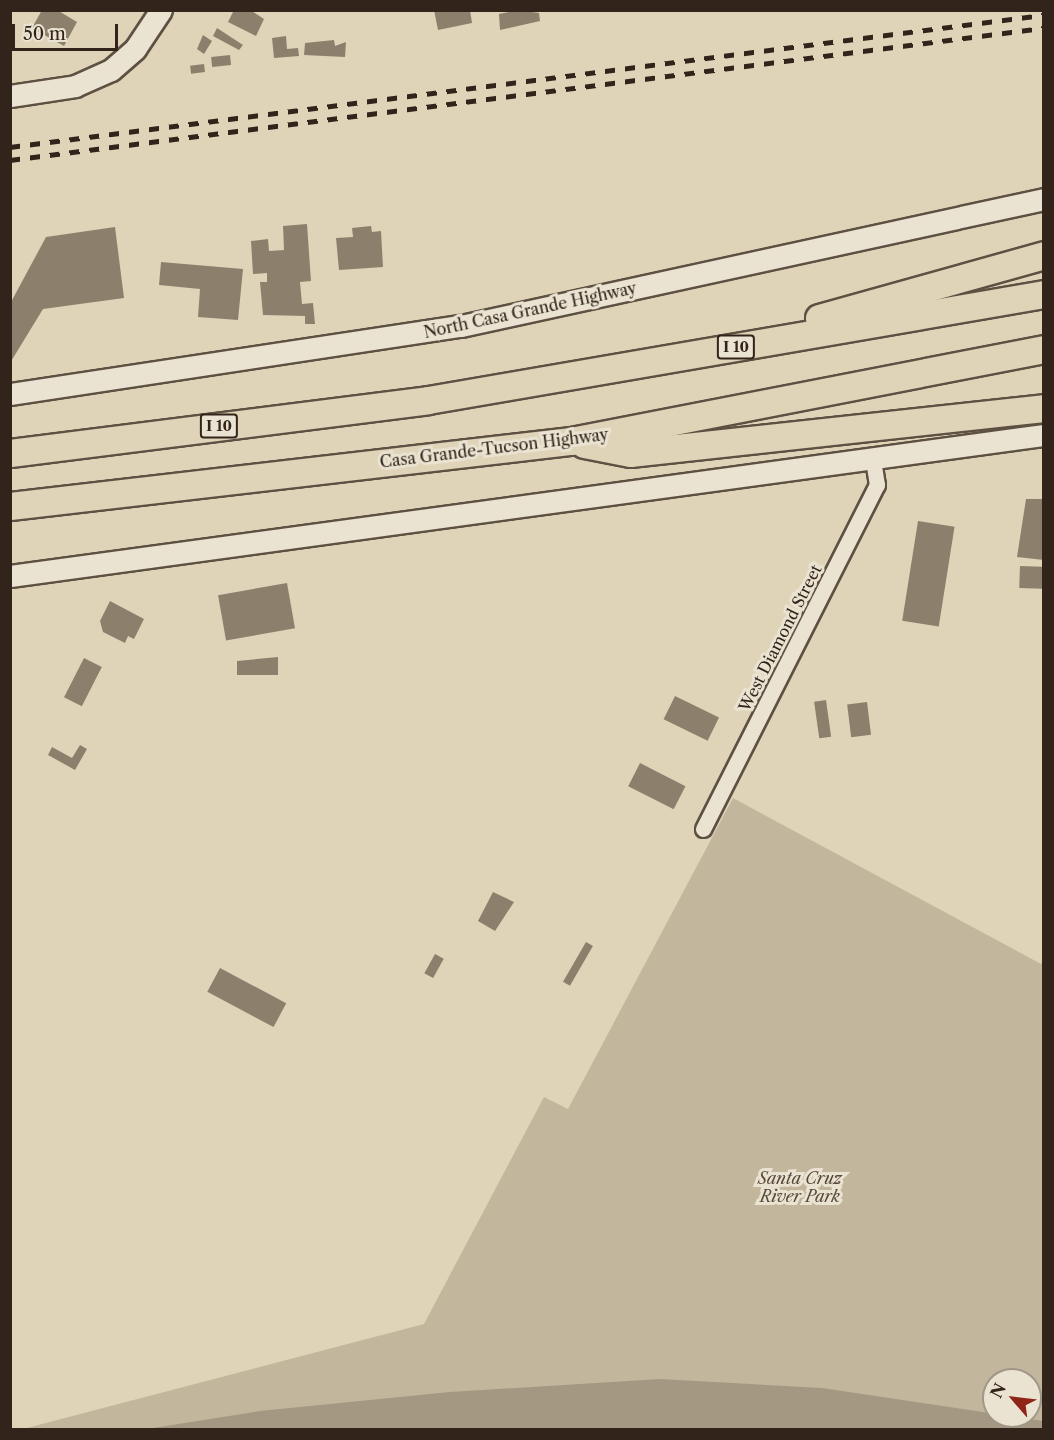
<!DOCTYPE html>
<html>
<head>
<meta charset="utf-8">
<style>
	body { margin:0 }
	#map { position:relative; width:1054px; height:1440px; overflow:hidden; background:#dfd4b8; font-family:"Libre Caslon Text",serif }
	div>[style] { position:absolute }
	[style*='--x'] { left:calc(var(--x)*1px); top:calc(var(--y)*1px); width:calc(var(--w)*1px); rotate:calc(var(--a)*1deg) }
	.green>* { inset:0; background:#c2b69d }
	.water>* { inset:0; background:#a59883 }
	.building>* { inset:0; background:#8c806d; transform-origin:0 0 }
	.roads { filter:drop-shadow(2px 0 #5e5042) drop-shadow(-2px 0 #5e5042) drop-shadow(0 2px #5e5042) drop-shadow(0 -2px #5e5042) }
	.street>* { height:15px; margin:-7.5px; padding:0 7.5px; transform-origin:7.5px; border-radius:7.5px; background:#eae3d1 }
	.secondary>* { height:21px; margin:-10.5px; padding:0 10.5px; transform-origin:10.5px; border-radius:10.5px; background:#eae3d1 }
	.highway>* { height:27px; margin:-13.5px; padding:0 13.5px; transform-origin:13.5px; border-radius:13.5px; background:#dfd4b8 }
	.rail>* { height:4.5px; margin-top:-2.25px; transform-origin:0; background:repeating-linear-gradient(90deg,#33241b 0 10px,transparent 0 20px) }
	span { translate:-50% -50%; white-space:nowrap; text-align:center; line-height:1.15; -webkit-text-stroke:6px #eae3d1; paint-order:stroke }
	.shield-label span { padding:2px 4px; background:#eae3d1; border:2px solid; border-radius:4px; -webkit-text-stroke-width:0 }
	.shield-label { font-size:15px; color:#33241b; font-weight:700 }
	.street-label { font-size:16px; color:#33241b }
	.park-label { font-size:16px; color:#57483c; font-style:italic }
	.frame { position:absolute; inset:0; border:12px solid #33241b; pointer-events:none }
	.north { position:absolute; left:982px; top:1368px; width:60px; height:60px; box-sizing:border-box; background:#eae3d1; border:2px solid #a19788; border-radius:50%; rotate:298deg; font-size:16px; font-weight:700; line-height:24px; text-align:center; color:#33241b }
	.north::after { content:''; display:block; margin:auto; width:21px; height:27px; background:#8f2418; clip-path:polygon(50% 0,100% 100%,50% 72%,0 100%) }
	.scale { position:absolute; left:12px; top:24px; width:106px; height:27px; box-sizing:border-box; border:3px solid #33241b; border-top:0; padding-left:8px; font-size:18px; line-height:21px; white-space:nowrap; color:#33241b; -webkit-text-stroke:4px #eae3d1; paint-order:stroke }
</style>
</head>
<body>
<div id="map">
	<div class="green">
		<div style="clip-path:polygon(evenodd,733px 798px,1041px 964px,1043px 960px,1043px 1429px,19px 1430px,424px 1324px,544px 1097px,568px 1109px,733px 798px,994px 1380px,1030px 1380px,1030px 1416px,994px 1416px,994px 1380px)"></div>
	</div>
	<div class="water">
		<div style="clip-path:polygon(660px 1379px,822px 1388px,1043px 1421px,1043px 1429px,147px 1429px,260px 1411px,450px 1392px)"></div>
	</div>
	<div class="building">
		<div style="clip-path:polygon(42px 10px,57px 10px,77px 22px,64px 46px,32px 28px)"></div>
		<div style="clip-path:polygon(234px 10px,250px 10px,264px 19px,256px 36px,228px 22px)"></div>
		<div style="clip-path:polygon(434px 10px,470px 10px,472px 23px,438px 30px)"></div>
		<div style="clip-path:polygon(518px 10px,539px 13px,540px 21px,500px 30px,499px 14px)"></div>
		<div style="clip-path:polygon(217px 28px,243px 45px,239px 50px,213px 36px)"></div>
		<div style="clip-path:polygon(203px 35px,212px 41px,204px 54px,197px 49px)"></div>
		<div style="clip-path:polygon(286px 36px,287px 49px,298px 48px,299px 56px,274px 58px,272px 38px)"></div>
		<div style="clip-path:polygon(334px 40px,335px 46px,346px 42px,345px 57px,304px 55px,305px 43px)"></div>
		<div style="left:230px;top:55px;width:10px;height:19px;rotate:84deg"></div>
		<div style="left:204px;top:64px;width:8px;height:14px;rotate:83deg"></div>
		<div style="clip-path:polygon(307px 224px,311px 281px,300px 282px,302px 304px,313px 303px,315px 324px,305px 324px,305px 316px,263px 315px,260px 282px,267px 282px,267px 273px,253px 274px,251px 241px,268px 239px,269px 251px,284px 250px,283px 226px)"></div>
		<div style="clip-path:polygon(371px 226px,372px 232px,381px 231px,383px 267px,339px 270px,336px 238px,353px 237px,352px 228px)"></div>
		<div style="clip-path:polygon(115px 227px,124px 298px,43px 309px,10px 363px,10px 304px,46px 237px)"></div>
		<div style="clip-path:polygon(161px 262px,243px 269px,238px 320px,198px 317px,200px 289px,159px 285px)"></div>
		<div style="clip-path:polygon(1026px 499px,1044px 499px,1044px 560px,1017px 557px)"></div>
		<div style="left:918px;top:521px;width:37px;height:101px;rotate:9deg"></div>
		<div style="left:1020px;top:566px;width:23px;height:22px;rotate:2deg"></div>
		<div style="left:287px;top:583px;width:46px;height:70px;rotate:80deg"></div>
		<div style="clip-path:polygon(110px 601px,144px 619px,134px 639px,128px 636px,125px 643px,103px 632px,100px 621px)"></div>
		<div style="clip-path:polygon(278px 657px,278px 675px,237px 675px,237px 661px)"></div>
		<div style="left:84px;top:658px;width:20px;height:44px;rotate:27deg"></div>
		<div style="left:675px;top:696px;width:49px;height:26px;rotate:26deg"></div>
		<div style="left:826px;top:700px;width:37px;height:12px;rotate:82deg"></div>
		<div style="left:867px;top:702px;width:33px;height:20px;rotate:83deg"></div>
		<div style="clip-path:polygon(80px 745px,87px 749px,75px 770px,48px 755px,52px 747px,72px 758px)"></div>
		<div style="left:640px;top:763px;width:51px;height:26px;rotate:27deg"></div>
		<div style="clip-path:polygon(493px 892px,514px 902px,495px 931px,478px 921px)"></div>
		<div style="left:586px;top:942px;width:8px;height:46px;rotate:30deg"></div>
		<div style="left:435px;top:954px;width:10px;height:22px;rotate:29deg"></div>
		<div style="left:220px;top:968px;width:75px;height:27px;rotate:28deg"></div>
	</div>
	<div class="roads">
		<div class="street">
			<div style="--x:703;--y:829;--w:386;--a:-63.2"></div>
			<div style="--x:877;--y:485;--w:25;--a:-99"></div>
		</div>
		<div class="secondary">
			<div style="--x:10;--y:96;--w:66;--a:-8.7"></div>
			<div style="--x:75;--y:86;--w:39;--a:-24"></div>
			<div style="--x:111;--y:70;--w:32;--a:-41"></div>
			<div style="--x:135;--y:49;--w:47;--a:-56.3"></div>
			<div style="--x:10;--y:394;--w:456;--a:-8.6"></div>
			<div style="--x:461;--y:326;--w:597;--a:-12.29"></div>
			<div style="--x:10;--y:576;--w:1044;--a:-7.77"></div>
		</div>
		<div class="highway">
			<div style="--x:819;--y:318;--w:234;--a:-15.6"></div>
			<div style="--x:584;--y:444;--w:47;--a:11.1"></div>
			<div style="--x:630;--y:453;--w:416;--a:-6.2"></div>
			<div style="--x:10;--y:453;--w:421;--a:-7.2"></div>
			<div style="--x:428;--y:400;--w:625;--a:-9.76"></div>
			<div style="--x:10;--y:506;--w:565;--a:-6.61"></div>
			<div style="--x:571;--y:441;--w:482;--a:-11"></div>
		</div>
	</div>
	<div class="rail">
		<div style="--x:10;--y:147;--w:1042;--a:-7.28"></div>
		<div style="--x:10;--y:160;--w:1042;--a:-7.28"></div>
	</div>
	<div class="shield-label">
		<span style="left:736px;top:347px">I 10</span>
		<span style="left:219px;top:426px">I 10</span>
	</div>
	<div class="street-label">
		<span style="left:530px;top:310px;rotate:-12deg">North Casa Grande Highway</span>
		<span style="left:494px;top:448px;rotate:-7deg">Casa Grande-Tucson Highway</span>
		<span style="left:780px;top:638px;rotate:-63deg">West Diamond Street</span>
	</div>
	<div class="park-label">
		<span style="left:800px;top:1187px">Santa Cruz<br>River Park</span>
	</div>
	<div class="frame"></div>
	<div class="north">N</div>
	<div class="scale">50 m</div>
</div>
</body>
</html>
